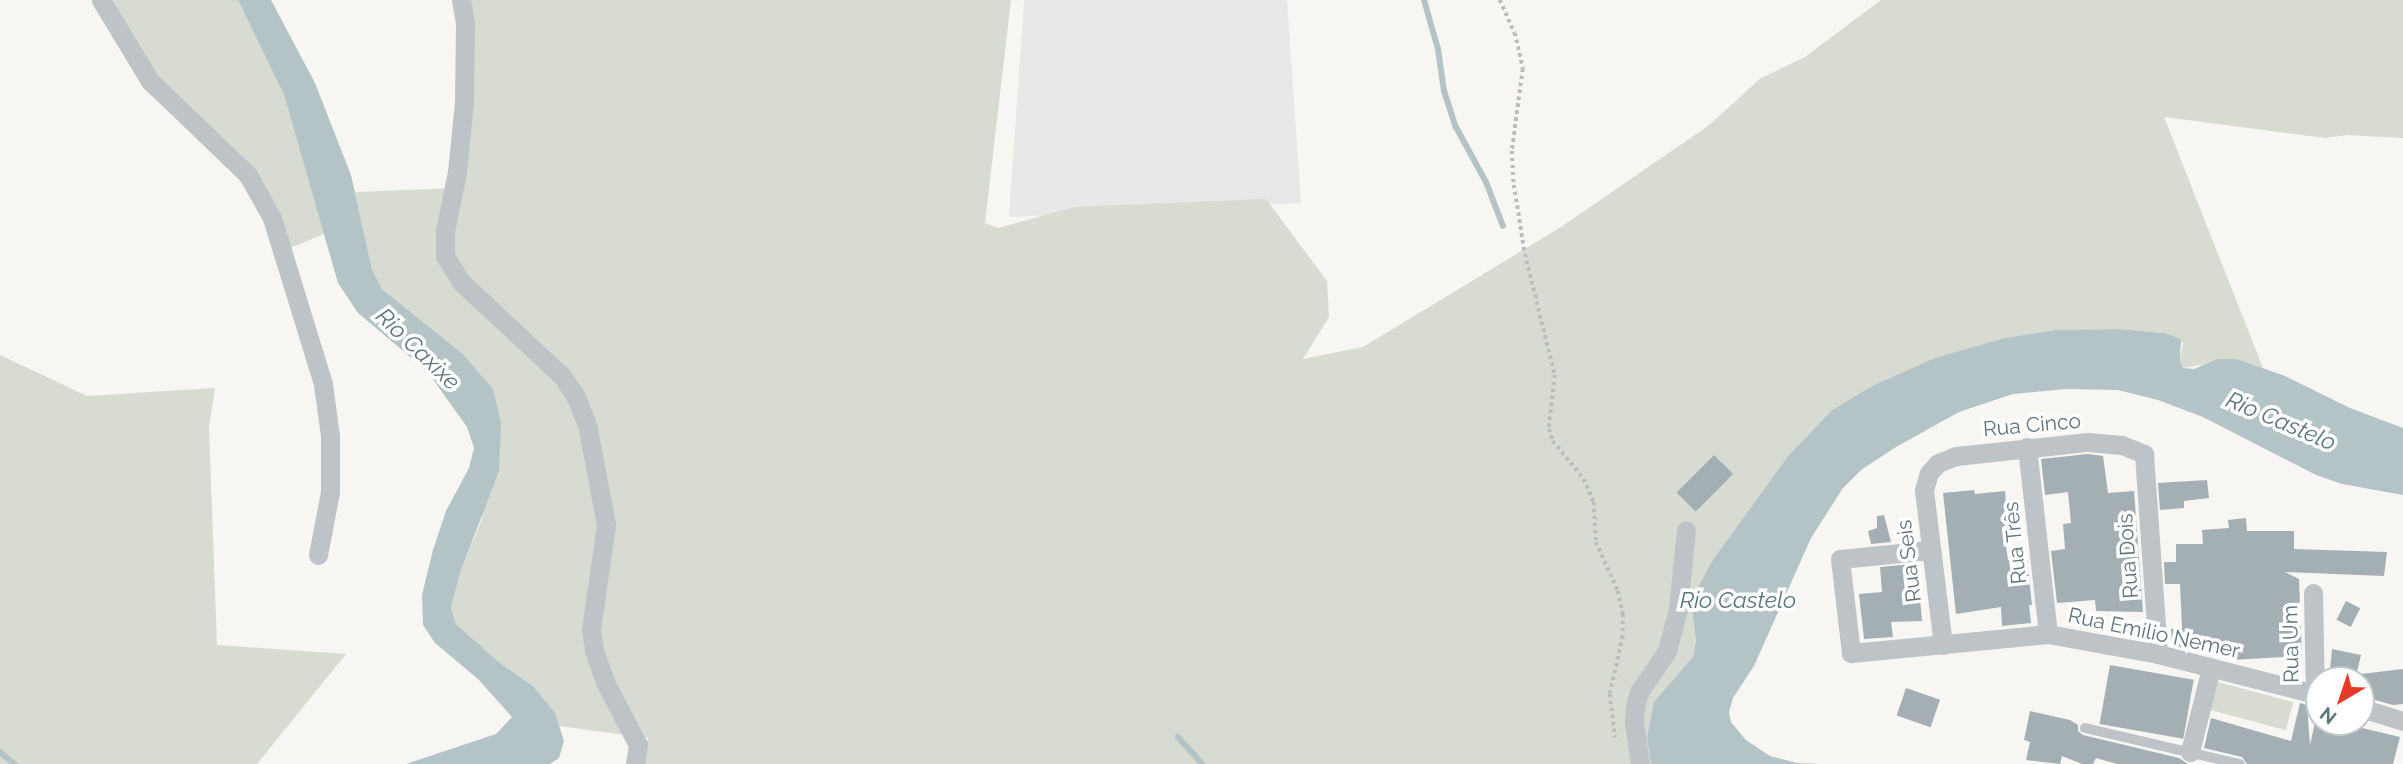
<!DOCTYPE html>
<html>
<head>
<meta charset="utf-8">
<style>
	body { margin:0 }
	#map { position:relative; width:2403px; height:764px; overflow:hidden; background:#f7f6f3; font-family:Raleway,sans-serif }
	div>[style] { position:absolute }
	[style*='--x'] { left:calc(var(--x)*1px); top:calc(var(--y)*1px); width:calc(var(--w)*1px); rotate:calc(var(--a)*1deg) }
	.built>* { inset:0; background:#e7e8e7 }
	.green>* { inset:0; background:#d7dbd2; transform-origin:0 0 }
	.water>* { inset:0; background:#b4c4c6 }
	.stream>* { height:6px; margin:-3px; padding:0 3px; transform-origin:3px; border-radius:3px; background:#b4c4c6 }
	.building>* { inset:0; background:#a4afb3; transform-origin:0 0 }
	.path>* { height:3.5px; margin-top:-1.75px; transform-origin:0; background:repeating-linear-gradient(90deg,#b9bdbf 0 3.5px,transparent 0 7px) }
	.lane>* { height:10px; margin:-5px; padding:0 5px; transform-origin:5px; border-radius:5px; background:#bdc3c6 }
	.street>* { height:19px; margin:-9.5px; padding:0 9.5px; transform-origin:9.5px; border-radius:9.5px; background:#bdc3c6 }
	span { translate:-50% -50%; white-space:nowrap; text-align:center; line-height:1.15; -webkit-text-stroke:7px #fff; paint-order:stroke }
	.street-label { font-size:21px; color:#61757e }
	.water-label { font-size:23px; color:#5c7679; font-style:italic }
	.north { position:absolute; left:2305px; top:666px; width:70px; height:70px; box-sizing:border-box; background:#fff; border:2px solid #c0c8cb; border-radius:50%; rotate:219deg; font-size:19px; font-weight:700; line-height:28px; text-align:center; color:#61757e }
	.north::after { content:''; display:block; margin:auto; width:24px; height:32px; background:#e33b27; clip-path:polygon(50% 0,100% 100%,50% 72%,0 100%) }
</style>
</head>
<body>
<div id="map">
	<div class="built">
		<div style="clip-path:polygon(1024px 0,1287px 0,1301px 203px,1009px 217px)"></div>
	</div>
	<div class="green">
		<div style="clip-path:polygon(109px 0,238px 0,284px 95px,324px 234px,288px 249px,265px 192px,155px 75px)"></div>
		<div style="clip-path:polygon(463px 0,1011px 0,985px 223px,998px 228px,1074px 207px,1266px 199px,1327px 281px,1329px 317px,1303px 359px,1363px 347px,1561px 227px,1708px 126px,1761px 78px,1805px 57px,1881px 0,2403px 0,2403px 138px,2347px 135px,2325px 138px,2164px 117px,2263px 368px,2237px 359px,2183px 368px,2180px 361px,2183px 343px,2164px 333px,2120px 329px,2055px 330px,2005px 338px,1872px 386px,1832px 410px,1788px 456px,1712px 561px,1697px 589px,1692px 610px,1696px 641px,1693px 657px,1676px 679px,1647px 738px,1651px 764px,642px 764px,648px 738px,559px 726px,533px 686px,500px 663px,456px 624px,451px 608px,460px 573px,482px 519px,493px 389px,463px 354px,382px 289px,372px 269px,355px 192px,457px 188px)"></div>
		<div style="clip-path:polygon(0 355px,87px 396px,215px 388px,209px 427px,217px 645px,346px 654px,257px 764px,0 764px)"></div>
		<div style="left:2218px;top:682px;width:78px;height:29px;rotate:15deg"></div>
	</div>
	<div class="water">
		<div style="clip-path:polygon(238px 0,271px 0,315px 83px,351px 175px,372px 269px,382px 289px,463px 354px,493px 389px,501px 423px,499px 471px,460px 573px,451px 608px,456px 624px,500px 663px,533px 686px,555px 713px,564px 741px,559px 758px,550px 764px,406px 764px,496px 734px,512px 717px,478px 679px,435px 643px,423px 625px,422px 595px,433px 550px,446px 511px,469px 468px,474px 448px,467px 427px,427px 371px,358px 313px,338px 283px,284px 95px)"></div>
		<div style="clip-path:polygon(2120px 329px,2164px 333px,2181px 339px,2180px 361px,2183px 368px,2194px 369px,2218px 359px,2237px 359px,2285px 376px,2350px 408px,2403px 428px,2403px 495px,2342px 484px,2316px 475px,2203px 417px,2158px 400px,2118px 390px,2066px 389px,2013px 394px,1959px 412px,1896px 447px,1861px 470px,1843px 488px,1811px 538px,1754px 666px,1733px 698px,1729px 712px,1731px 722px,1746px 740px,1770px 756px,1797px 763px,1821px 764px,1651px 764px,1647px 738px,1654px 702px,1693px 657px,1696px 641px,1692px 610px,1697px 589px,1712px 561px,1788px 456px,1832px 410px,1872px 386px,1935px 358px,2005px 338px,2055px 330px)"></div>
	</div>
	<div class="stream">
		<div style="--x:1424;--y:0;--w:51;--a:74.1"></div>
		<div style="--x:1438;--y:49;--w:42;--a:81.9"></div>
		<div style="--x:1444;--y:91;--w:38;--a:72"></div>
		<div style="--x:1456;--y:127;--w:63;--a:61.4"></div>
		<div style="--x:1486;--y:182;--w:47;--a:68.9"></div>
		<div style="--x:1178;--y:737;--w:36;--a:48"></div>
		<div style="--x:0;--y:752;--w:19;--a:39"></div>
	</div>
	<div class="building">
		<div style="clip-path:polygon(2088px 454px,2103px 456px,2108px 493px,2134px 491px,2143px 612px,2096px 611px,2095px 600px,2057px 603px,2051px 551px,2065px 549px,2063px 524px,2071px 523px,2068px 492px,2045px 495px,2041px 459px)"></div>
		<div style="left:1714px;top:455px;width:27px;height:53px;rotate:45deg"></div>
		<div style="clip-path:polygon(2207px 480px,2209px 498px,2184px 501px,2184px 508px,2160px 510px,2158px 483px)"></div>
		<div style="clip-path:polygon(1974px 490px,1975px 494px,2005px 491px,2008px 526px,2003px 526px,2008px 560px,2027px 558px,2032px 605px,2029px 605px,2031px 623px,2002px 626px,2001px 607px,1956px 614px,1943px 493px)"></div>
		<div style="clip-path:polygon(1884px 515px,1891px 542px,1871px 544px,1868px 531px,1877px 528px,1877px 516px)"></div>
		<div style="clip-path:polygon(2246px 518px,2247px 531px,2294px 531px,2294px 549px,2387px 552px,2384px 576px,2285px 572px,2299px 579px,2302px 656px,2231px 660px,2216px 656px,2216px 652px,2203px 653px,2172px 645px,2171px 629px,2182px 628px,2180px 584px,2165px 584px,2164px 562px,2176px 562px,2176px 544px,2203px 544px,2202px 530px,2229px 528px,2228px 520px)"></div>
		<div style="clip-path:polygon(1913px 564px,1914px 587px,1919px 587px,1922px 621px,1891px 622px,1893px 637px,1864px 639px,1859px 594px,1882px 592px,1880px 567px)"></div>
		<div style="left:2346px;top:601px;width:16px;height:21px;rotate:27deg"></div>
		<div style="clip-path:polygon(2332px 649px,2361px 655px,2355px 680px,2329px 680px)"></div>
		<div style="left:2110px;top:665px;width:85px;height:60px;rotate:10deg"></div>
		<div style="clip-path:polygon(2403px 669px,2403px 704px,2393px 705px,2361px 696px,2361px 674px)"></div>
		<div style="left:1906px;top:688px;width:36px;height:29px;rotate:19deg"></div>
		<div style="clip-path:polygon(2300px 703px,2307px 705px,2310px 745px,2315px 722px,2337px 722px,2400px 737px,2393px 764px,2247px 764px,2242px 757px,2204px 748px,2211px 718px,2291px 741px)"></div>
		<div style="clip-path:polygon(2030px 711px,2070px 720px,2078px 725px,2078px 731px,2083px 735px,2179px 758px,2188px 764px,2207px 764px,2117px 764px,2096px 758px,2093px 764px,2082px 764px,2062px 756px,2060px 764px,2026px 760px,2030px 742px,2024px 740px)"></div>
	</div>
	<div class="path">
		<div style="--x:1500;--y:0;--w:36;--a:66"></div>
		<div style="--x:1515;--y:33;--w:37;--a:77"></div>
		<div style="--x:1523;--y:69;--w:83;--a:97.6"></div>
		<div style="--x:1512;--y:151;--w:34;--a:87"></div>
		<div style="--x:1514;--y:185;--w:70;--a:80.9"></div>
		<div style="--x:1525;--y:254;--w:125;--a:76.1"></div>
		<div style="--x:1555;--y:375;--w:54;--a:96.3"></div>
		<div style="--x:1549;--y:429;--w:13;--a:72"></div>
		<div style="--x:1553;--y:441;--w:49;--a:50.8"></div>
		<div style="--x:1584;--y:479;--w:25;--a:67"></div>
		<div style="--x:1594;--y:502;--w:40;--a:87.1"></div>
		<div style="--x:1596;--y:542;--w:54;--a:65.8"></div>
		<div style="--x:1618;--y:591;--w:24;--a:78"></div>
		<div style="--x:1623;--y:614;--w:22;--a:90"></div>
		<div style="--x:1623;--y:636;--w:59;--a:102.6"></div>
		<div style="--x:1610;--y:694;--w:44;--a:83.5"></div>
	</div>
	<div class="lane">
		<div style="--x:2085;--y:728;--w:159;--a:13.1"></div>
	</div>
	<div class="street">
		<div style="--x:101;--y:0;--w:95;--a:58.8"></div>
		<div style="--x:150;--y:81;--w:136;--a:43.8"></div>
		<div style="--x:248;--y:175;--w:49;--a:60.8"></div>
		<div style="--x:272;--y:218;--w:174;--a:72.9"></div>
		<div style="--x:323;--y:384;--w:52;--a:82.3"></div>
		<div style="--x:330;--y:436;--w:56;--a:90"></div>
		<div style="--x:330;--y:492;--w:64;--a:100.8"></div>
		<div style="--x:461;--y:0;--w:23;--a:80"></div>
		<div style="--x:465;--y:23;--w:79;--a:90.7"></div>
		<div style="--x:464;--y:102;--w:70;--a:95.7"></div>
		<div style="--x:457;--y:172;--w:60;--a:101.5"></div>
		<div style="--x:445;--y:231;--w:25;--a:90"></div>
		<div style="--x:445;--y:256;--w:31;--a:58"></div>
		<div style="--x:461;--y:282;--w:138;--a:42.9"></div>
		<div style="--x:562;--y:376;--w:23;--a:56"></div>
		<div style="--x:575;--y:395;--w:31;--a:68"></div>
		<div style="--x:587;--y:424;--w:103;--a:79.3"></div>
		<div style="--x:606;--y:525;--w:105;--a:98.2"></div>
		<div style="--x:591;--y:629;--w:22;--a:82"></div>
		<div style="--x:594;--y:651;--w:35;--a:70"></div>
		<div style="--x:606;--y:684;--w:69;--a:62.3"></div>
		<div style="--x:638;--y:745;--w:19;--a:99"></div>
		<div style="--x:2027;--y:447;--w:188;--a:83.6"></div>
		<div style="--x:1930;--y:550;--w:90;--a:174.3"></div>
		<div style="--x:1840;--y:559;--w:95;--a:83.3"></div>
		<div style="--x:1851;--y:653;--w:198;--a:-5.5"></div>
		<div style="--x:2048;--y:634;--w:112;--a:10.3"></div>
		<div style="--x:2158;--y:654;--w:166;--a:14.3"></div>
		<div style="--x:2313;--y:593;--w:101;--a:88.9"></div>
		<div style="--x:1943;--y:645;--w:156;--a:-97"></div>
		<div style="--x:1924;--y:490;--w:18;--a:-74"></div>
		<div style="--x:1929;--y:473;--w:13;--a:-48"></div>
		<div style="--x:1938;--y:463;--w:19;--a:-21"></div>
		<div style="--x:1956;--y:456;--w:133;--a:-6.1"></div>
		<div style="--x:2088;--y:442;--w:34;--a:5"></div>
		<div style="--x:2122;--y:445;--w:24;--a:22"></div>
		<div style="--x:2144;--y:454;--w:200;--a:86"></div>
		<div style="--x:2361;--y:708;--w:44;--a:17.2"></div>
		<div style="--x:2190;--y:752;--w:87;--a:-76"></div>
		<div style="--x:1640;--y:764;--w:42;--a:-98.1"></div>
		<div style="--x:1634;--y:722;--w:16;--a:-86"></div>
		<div style="--x:1635;--y:706;--w:15;--a:-74"></div>
		<div style="--x:1639;--y:692;--w:50;--a:-55.7"></div>
		<div style="--x:1667;--y:651;--w:43;--a:-75.3"></div>
		<div style="--x:1678;--y:609;--w:79;--a:-84.2"></div>
	</div>
	<div class="street-label">
		<span style="left:2032px;top:425px;rotate:-5deg">Rua Cinco</span>
		<span style="left:2015px;top:543px;rotate:-96deg">Rua Três</span>
		<span style="left:2128px;top:556px;rotate:-94deg">Rua Dois</span>
		<span style="left:1909px;top:561px;rotate:-97deg">Rua Seis</span>
		<span style="left:2154px;top:633px;rotate:12deg">Rua Emilio Nemer</span>
		<span style="left:2291px;top:644px;rotate:-91deg">Rua Um</span>
	</div>
	<div class="water-label">
		<span style="left:418px;top:349px;rotate:44deg">Rio Caxixe</span>
		<span style="left:2281px;top:421px;rotate:23deg">Rio Castelo</span>
		<span style="left:1738px;top:600px">Rio Castelo</span>
	</div>
	<div class="north">N</div>
</div>
</body>
</html>
